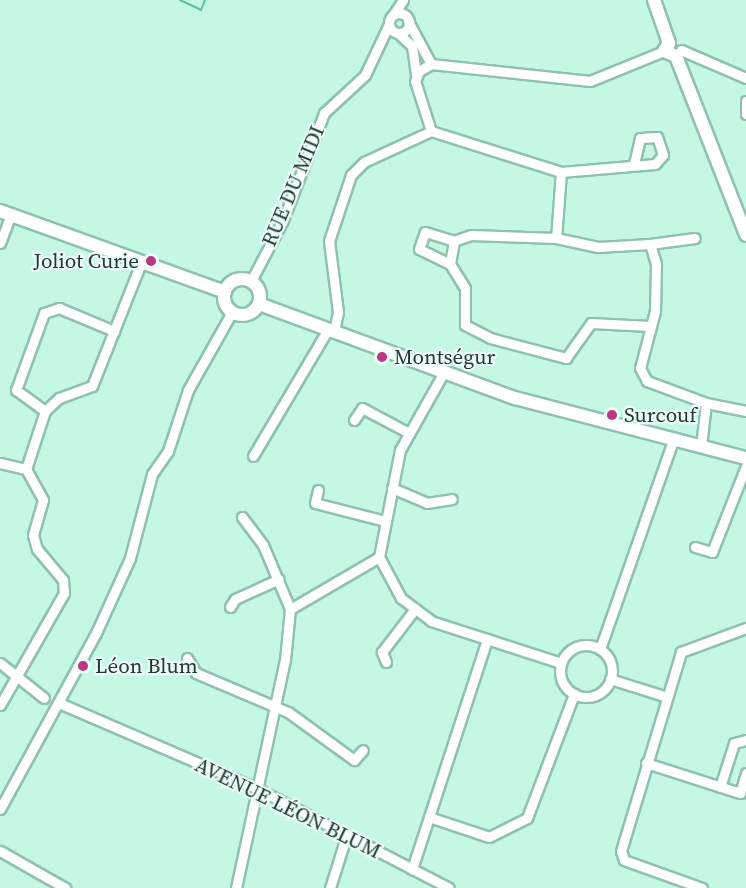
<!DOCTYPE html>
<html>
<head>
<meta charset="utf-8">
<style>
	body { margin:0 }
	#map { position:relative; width:746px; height:888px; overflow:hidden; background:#c4f7e4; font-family:"Source Serif 4",serif }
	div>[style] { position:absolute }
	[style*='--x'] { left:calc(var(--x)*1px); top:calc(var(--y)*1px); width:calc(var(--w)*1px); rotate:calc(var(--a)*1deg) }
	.stream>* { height:2px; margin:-1px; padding:0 1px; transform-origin:1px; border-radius:1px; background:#5ec0a1 }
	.roads { filter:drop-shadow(2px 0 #90c1af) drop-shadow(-2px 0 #90c1af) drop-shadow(0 2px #90c1af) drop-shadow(0 -2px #90c1af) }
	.minor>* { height:9px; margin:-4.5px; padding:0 4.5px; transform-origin:4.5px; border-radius:4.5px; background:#fff }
	.minor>.ring { margin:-4.5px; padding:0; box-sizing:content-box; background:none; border:9px solid #fff; border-radius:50% }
	.tertiary>* { height:12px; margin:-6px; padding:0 6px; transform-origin:6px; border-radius:6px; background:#fff }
	.tertiary>.ring { margin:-6px; padding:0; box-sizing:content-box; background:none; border:12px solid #fff; border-radius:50% }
	.dots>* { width:16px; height:16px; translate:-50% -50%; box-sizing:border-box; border:3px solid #e9fcf5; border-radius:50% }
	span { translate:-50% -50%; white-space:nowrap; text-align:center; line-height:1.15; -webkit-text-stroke:4.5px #e9fcf5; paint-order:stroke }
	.street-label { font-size:21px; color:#243831 }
	.poi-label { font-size:21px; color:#243831 }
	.right { translate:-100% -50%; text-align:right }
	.left { translate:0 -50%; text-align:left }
</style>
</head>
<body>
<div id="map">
	<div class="stream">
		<div style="--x:180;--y:0;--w:23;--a:25"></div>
		<div style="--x:201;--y:10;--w:11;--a:-68"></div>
	</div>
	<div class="roads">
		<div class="minor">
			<div class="ring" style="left:389px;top:13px;width:11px;height:11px"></div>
			<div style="--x:393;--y:15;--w:18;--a:-56"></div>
			<div style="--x:408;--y:21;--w:49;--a:61.9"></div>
			<div style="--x:398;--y:33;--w:19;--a:43"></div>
			<div style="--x:412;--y:46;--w:28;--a:82"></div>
			<div style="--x:681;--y:50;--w:71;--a:23.3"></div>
			<div style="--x:746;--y:101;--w:13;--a:90"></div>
			<div style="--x:431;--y:131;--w:136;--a:17.5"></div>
			<div style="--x:561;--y:172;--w:66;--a:94.3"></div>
			<div style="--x:556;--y:238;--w:43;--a:12.1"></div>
			<div style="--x:598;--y:247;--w:52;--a:-3.3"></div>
			<div style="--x:650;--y:244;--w:21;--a:73"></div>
			<div style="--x:656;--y:264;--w:47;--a:91.2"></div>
			<div style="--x:655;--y:311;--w:59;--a:104.7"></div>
			<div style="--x:640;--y:368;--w:15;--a:62"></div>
			<div style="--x:647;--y:381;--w:63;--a:20.4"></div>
			<div style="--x:706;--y:403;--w:43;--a:96.6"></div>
			<div style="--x:561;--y:172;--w:94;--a:-4.9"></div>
			<div style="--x:655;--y:164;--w:12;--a:-48"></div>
			<div style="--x:663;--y:155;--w:19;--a:-108"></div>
			<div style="--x:657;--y:137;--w:17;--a:177"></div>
			<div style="--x:640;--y:138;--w:27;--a:103"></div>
			<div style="--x:556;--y:238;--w:85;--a:-178"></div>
			<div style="--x:471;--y:235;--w:18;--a:161"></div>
			<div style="--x:454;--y:241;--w:23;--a:100"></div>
			<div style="--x:450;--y:264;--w:28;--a:58"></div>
			<div style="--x:465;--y:288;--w:37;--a:90"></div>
			<div style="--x:465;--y:325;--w:28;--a:27"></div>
			<div style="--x:490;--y:338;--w:79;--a:14.7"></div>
			<div style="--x:566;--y:358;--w:43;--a:-54.5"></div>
			<div style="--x:591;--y:323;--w:59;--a:2.9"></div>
			<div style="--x:0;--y:243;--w:30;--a:-69"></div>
			<div style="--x:650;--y:244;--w:45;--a:-7.6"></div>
			<div style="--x:450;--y:264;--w:34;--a:-154"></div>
			<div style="--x:419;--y:249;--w:18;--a:-71"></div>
			<div style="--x:425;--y:232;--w:30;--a:17"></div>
			<div style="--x:251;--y:281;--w:69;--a:-62.3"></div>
			<div style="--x:283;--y:220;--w:115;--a:-69"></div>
			<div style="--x:324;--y:113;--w:56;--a:-42.8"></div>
			<div style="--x:365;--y:75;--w:56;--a:-64.8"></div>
			<div style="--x:334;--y:331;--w:19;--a:-78"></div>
			<div style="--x:338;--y:312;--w:72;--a:-97.2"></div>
			<div style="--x:329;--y:241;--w:70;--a:-71.6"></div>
			<div style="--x:351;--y:175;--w:18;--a:-45"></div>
			<div style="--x:364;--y:162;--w:74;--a:-24.8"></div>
			<div style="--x:431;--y:131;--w:52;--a:-107.7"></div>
			<div style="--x:415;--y:81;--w:11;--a:-68"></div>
			<div style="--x:419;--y:71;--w:14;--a:-30"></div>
			<div style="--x:431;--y:64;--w:160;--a:6.1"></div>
			<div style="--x:590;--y:81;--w:80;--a:-22.1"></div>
			<div style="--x:706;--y:403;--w:41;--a:11.3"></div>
			<div style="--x:45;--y:411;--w:36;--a:-144"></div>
			<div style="--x:16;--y:390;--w:82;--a:-70"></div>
			<div style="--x:44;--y:313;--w:16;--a:-18"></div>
			<div style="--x:59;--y:308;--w:60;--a:22.7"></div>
			<div style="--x:354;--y:420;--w:14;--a:-56"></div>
			<div style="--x:362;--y:408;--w:53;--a:28"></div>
			<div style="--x:253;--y:456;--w:147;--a:-59.4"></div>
			<div style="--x:0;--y:463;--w:27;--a:13"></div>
			<div style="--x:26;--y:469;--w:35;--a:61"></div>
			<div style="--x:43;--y:500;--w:36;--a:106"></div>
			<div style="--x:33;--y:535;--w:15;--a:74"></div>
			<div style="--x:37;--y:549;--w:40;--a:50"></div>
			<div style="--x:63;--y:580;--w:13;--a:86"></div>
			<div style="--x:64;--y:593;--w:129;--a:119.7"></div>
			<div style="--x:26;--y:469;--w:61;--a:-71.9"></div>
			<div style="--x:45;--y:411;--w:19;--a:-43"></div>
			<div style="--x:59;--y:398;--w:35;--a:-20"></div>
			<div style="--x:92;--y:386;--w:132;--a:-68.3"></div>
			<div style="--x:392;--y:488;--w:38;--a:23"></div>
			<div style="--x:427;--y:503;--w:25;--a:-9"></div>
			<div style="--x:318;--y:490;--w:13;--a:103"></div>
			<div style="--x:315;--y:503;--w:72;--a:14.4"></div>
			<div style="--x:242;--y:517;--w:35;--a:53"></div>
			<div style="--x:263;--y:545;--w:69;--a:67.1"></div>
			<div style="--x:695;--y:547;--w:18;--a:16"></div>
			<div style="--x:712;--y:552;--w:92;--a:-68.4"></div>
			<div style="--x:379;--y:557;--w:47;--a:61.8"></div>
			<div style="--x:401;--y:598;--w:38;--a:37"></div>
			<div style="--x:431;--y:621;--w:137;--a:17.9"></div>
			<div style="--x:230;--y:607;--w:9;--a:-58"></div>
			<div style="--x:235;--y:599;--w:48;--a:-24.4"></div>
			<div class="ring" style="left:560px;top:645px;width:43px;height:43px"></div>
			<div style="--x:600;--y:649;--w:224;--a:-70.7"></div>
			<div style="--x:187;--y:658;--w:17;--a:59"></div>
			<div style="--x:196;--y:673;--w:100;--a:23"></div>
			<div style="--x:288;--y:712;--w:82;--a:36"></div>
			<div style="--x:354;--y:760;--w:13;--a:-48"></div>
			<div style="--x:386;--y:662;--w:11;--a:-112"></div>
			<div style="--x:382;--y:652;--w:54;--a:-52.5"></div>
			<div style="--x:0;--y:663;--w:56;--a:38.5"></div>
			<div style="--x:610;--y:679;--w:60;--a:17.5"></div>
			<div style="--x:59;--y:703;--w:215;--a:23.3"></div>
			<div style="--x:256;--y:788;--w:217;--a:27.4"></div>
			<div style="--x:646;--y:763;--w:99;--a:17.7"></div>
			<div style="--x:740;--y:793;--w:21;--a:-73"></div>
			<div style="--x:720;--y:787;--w:46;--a:-72.3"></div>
			<div style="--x:734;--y:743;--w:12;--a:-14"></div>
			<div style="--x:0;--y:809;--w:200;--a:-61.4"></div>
			<div style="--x:96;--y:633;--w:82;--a:-65.6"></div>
			<div style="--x:130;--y:558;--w:87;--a:-75.3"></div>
			<div style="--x:152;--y:474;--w:28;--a:-55"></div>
			<div style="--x:168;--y:451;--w:64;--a:-71.8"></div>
			<div style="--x:188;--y:390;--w:90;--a:-60.6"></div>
			<div style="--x:429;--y:817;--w:63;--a:18.4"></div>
			<div style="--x:489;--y:837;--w:42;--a:-26.6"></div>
			<div style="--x:527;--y:818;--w:133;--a:-69.2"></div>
			<div style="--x:0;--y:851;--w:75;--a:29.6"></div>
			<div style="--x:412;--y:869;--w:242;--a:-71.9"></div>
			<div style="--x:236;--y:888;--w:233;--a:-77.9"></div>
			<div style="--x:285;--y:660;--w:51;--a:-84.4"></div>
			<div style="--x:290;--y:609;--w:103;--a:-30.3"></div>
			<div style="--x:379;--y:557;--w:109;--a:-78.9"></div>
			<div style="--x:400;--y:450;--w:90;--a:-60.6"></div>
			<div style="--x:330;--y:888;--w:53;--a:-72.6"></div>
			<div style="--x:702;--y:888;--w:83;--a:-160.3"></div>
			<div style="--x:624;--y:860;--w:9;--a:-108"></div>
			<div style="--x:621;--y:851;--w:208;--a:-73.2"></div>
			<div style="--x:681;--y:652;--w:69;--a:-20.3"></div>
		</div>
		<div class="tertiary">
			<div style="--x:654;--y:0;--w:46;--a:70.8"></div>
			<div style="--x:669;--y:43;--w:9;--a:122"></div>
			<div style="--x:664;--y:51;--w:13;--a:23"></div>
			<div style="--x:676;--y:56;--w:192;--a:68.6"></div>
			<div style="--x:0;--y:211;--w:239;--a:19.8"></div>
			<div class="ring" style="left:224px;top:279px;width:24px;height:24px"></div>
			<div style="--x:259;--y:304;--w:273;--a:20.2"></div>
			<div style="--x:515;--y:398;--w:239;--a:14.6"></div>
		</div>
	</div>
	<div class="dots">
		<div style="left:151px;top:261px;background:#ba3881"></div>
		<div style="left:382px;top:357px;background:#ba3881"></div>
		<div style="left:612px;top:415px;background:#ba3881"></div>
		<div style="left:83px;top:666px;background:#ba3881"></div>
	</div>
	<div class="street-label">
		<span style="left:293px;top:186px;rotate:-67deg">RUE DU MIDI</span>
		<span style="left:288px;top:808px;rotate:26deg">AVENUE LÉON BLUM</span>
	</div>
	<div class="poi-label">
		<span class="right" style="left:139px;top:261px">Joliot Curie</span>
		<span class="left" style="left:394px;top:357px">Montségur</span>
		<span class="left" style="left:624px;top:415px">Surcouf</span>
		<span class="left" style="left:95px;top:666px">Léon Blum</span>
	</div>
</div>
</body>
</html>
